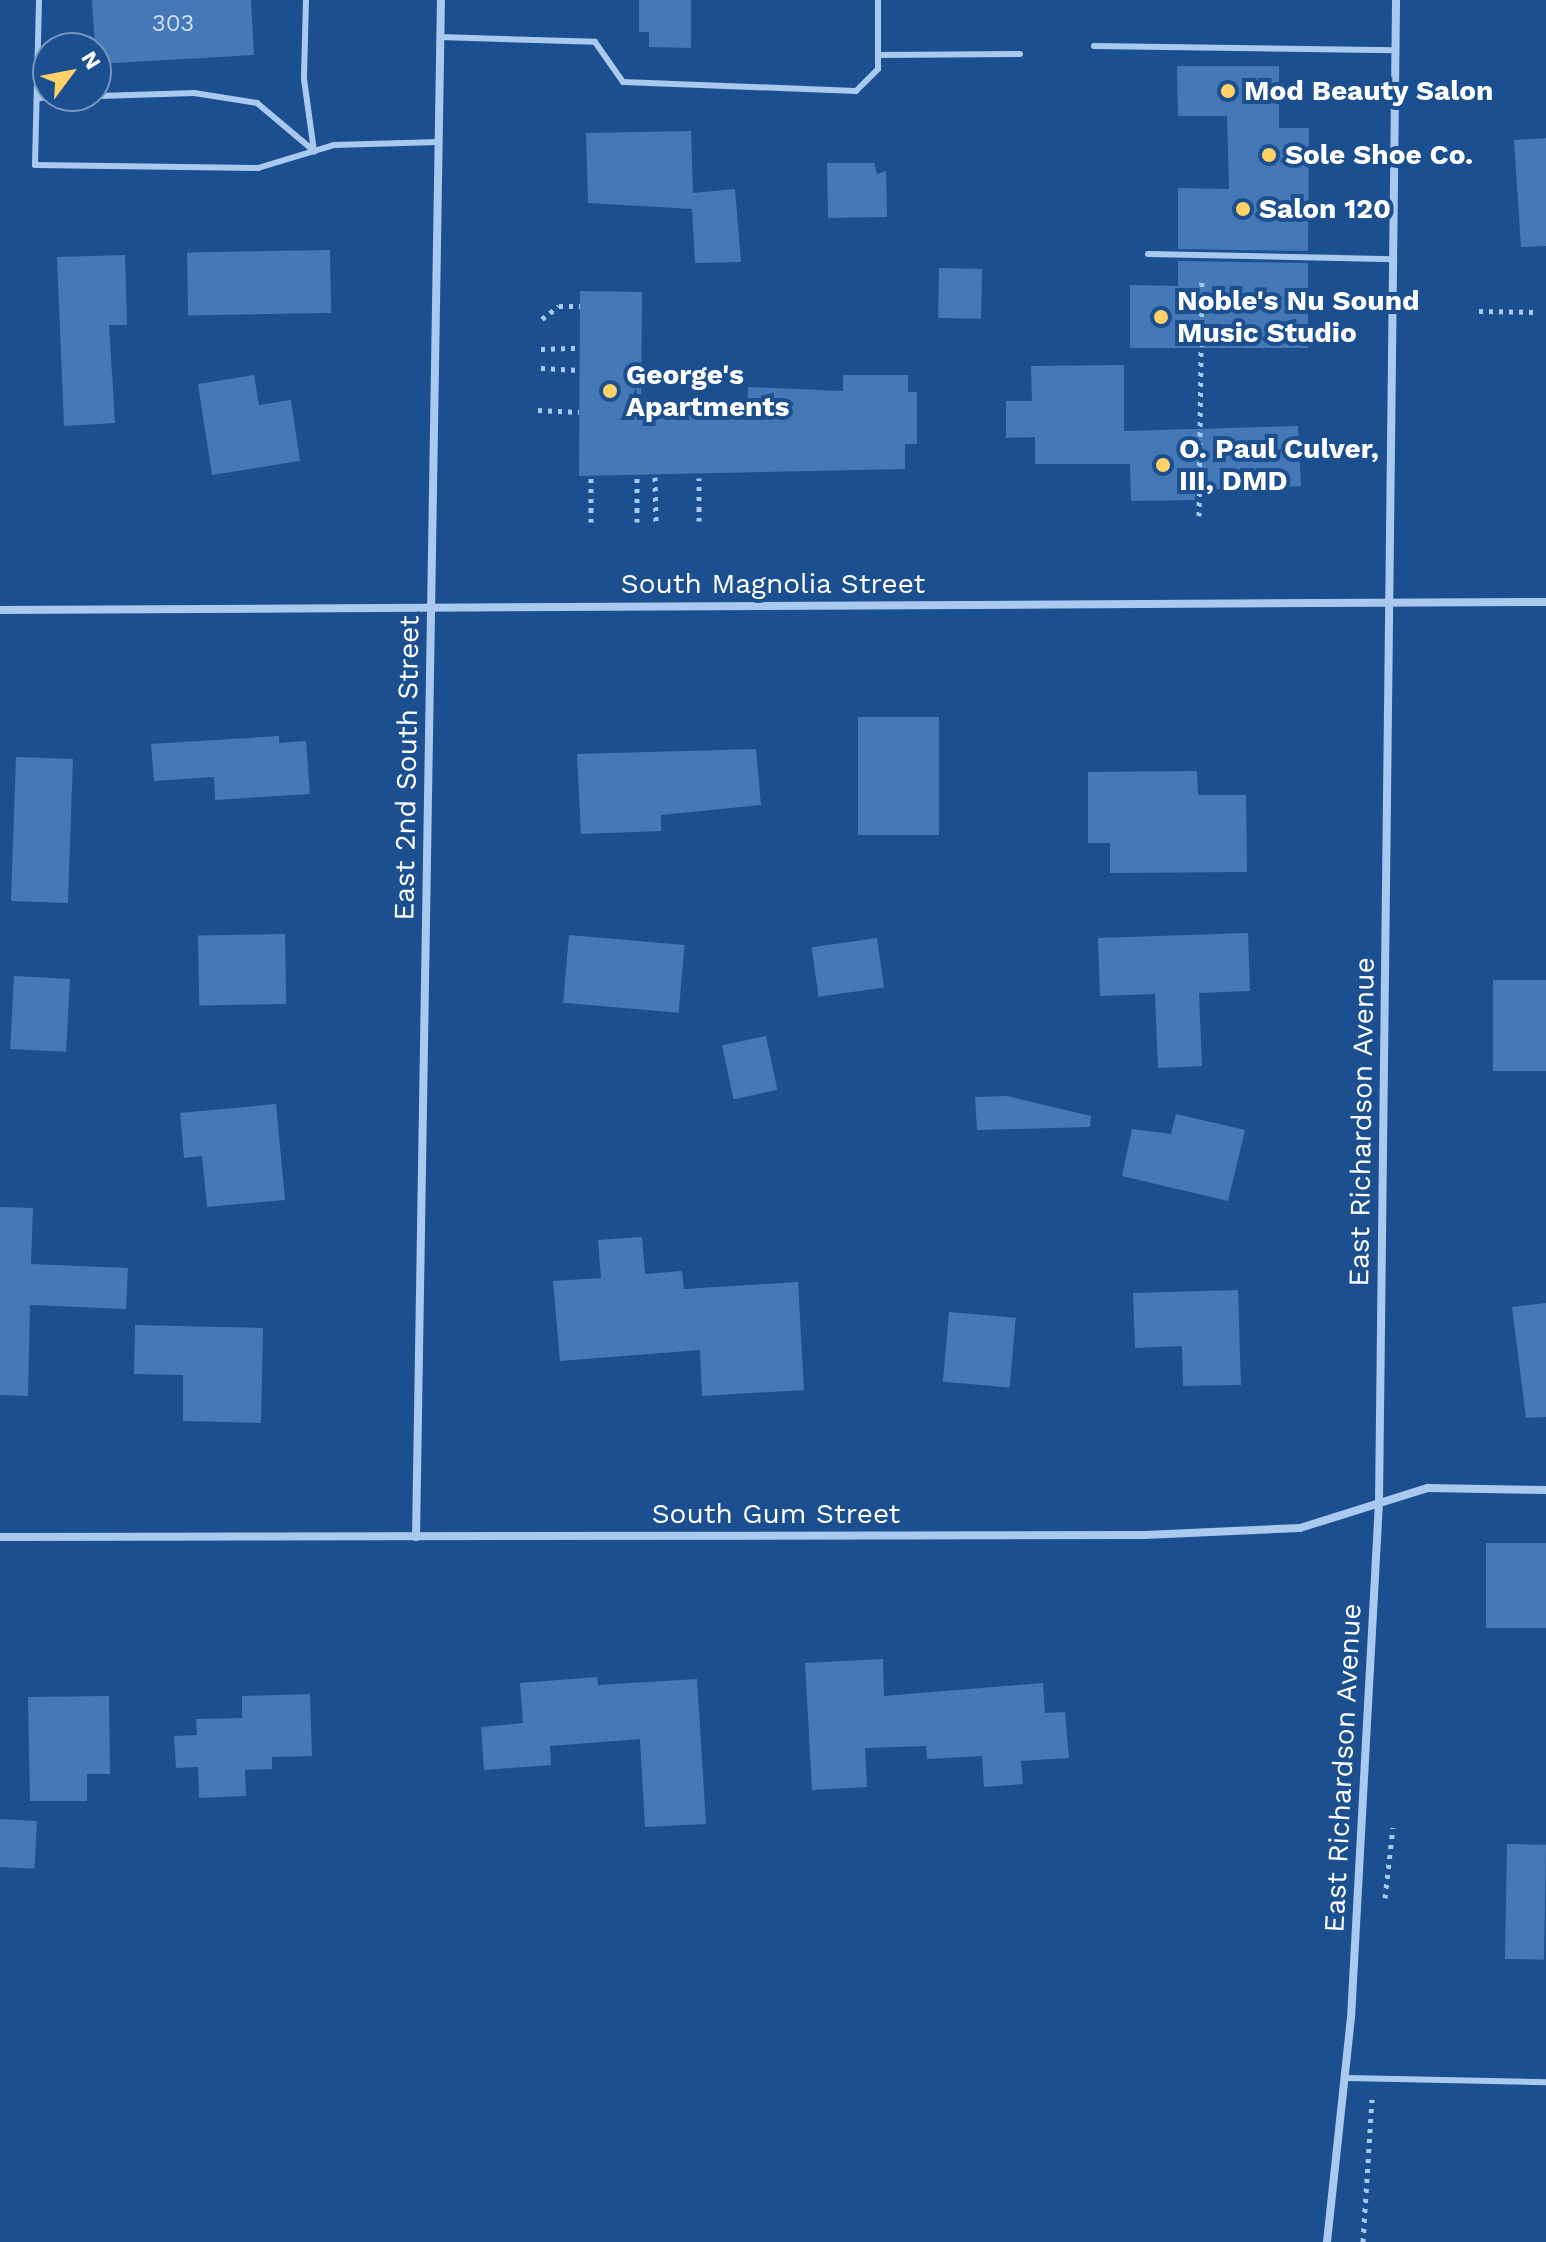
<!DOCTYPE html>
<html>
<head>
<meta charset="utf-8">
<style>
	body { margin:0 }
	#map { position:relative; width:1546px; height:2242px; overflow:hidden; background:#1b4f8f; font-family:"Work Sans",sans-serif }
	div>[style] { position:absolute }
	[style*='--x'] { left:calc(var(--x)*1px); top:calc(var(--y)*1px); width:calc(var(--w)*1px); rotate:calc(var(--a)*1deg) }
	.building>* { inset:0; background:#4478b7; transform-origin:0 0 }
	.path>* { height:5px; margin-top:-2.5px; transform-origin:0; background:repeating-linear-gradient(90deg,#a9c9ee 0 4px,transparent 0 10px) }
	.service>* { height:6px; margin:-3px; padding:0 3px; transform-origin:3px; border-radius:3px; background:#a9c9ee }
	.minor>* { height:8px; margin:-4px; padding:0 4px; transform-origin:4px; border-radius:4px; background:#a9c9ee }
	.dots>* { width:22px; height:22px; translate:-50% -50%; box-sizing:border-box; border:4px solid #1b4f8f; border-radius:50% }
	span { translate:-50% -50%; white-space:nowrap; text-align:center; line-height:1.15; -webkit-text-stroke:8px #1b4f8f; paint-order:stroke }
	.number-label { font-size:24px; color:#d0dded }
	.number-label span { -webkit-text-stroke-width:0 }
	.poi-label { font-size:28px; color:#fff; font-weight:700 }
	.left { translate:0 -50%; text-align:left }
	.street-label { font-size:28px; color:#fff }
	.north { position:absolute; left:32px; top:32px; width:80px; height:80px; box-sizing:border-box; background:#1b4f8f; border:2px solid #7695bc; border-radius:50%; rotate:58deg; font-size:22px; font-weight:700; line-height:32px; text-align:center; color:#fff }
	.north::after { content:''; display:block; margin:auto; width:28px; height:36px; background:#ffd166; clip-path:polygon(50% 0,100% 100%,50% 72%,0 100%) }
</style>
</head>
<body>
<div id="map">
	<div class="building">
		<div style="clip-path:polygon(92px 0,251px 0,254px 55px,96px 64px)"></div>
		<div style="clip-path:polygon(639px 0,691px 0,691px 48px,649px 47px,649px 32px,639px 32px)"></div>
		<div style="clip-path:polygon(1177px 66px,1279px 66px,1279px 128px,1309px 128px,1308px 251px,1178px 249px,1178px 188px,1229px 189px,1227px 116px,1178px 116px)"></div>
		<div style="clip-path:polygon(691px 131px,693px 193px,735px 189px,741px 262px,695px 263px,692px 209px,588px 203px,586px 133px)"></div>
		<div style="clip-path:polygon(1546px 138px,1546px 246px,1521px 247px,1514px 140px)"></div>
		<div style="clip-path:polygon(827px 163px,874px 163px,877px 174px,886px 171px,887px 217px,828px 218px)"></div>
		<div style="left:330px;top:250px;width:63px;height:143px;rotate:89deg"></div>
		<div style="clip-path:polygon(125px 255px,127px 325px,109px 325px,115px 423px,64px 426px,57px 257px)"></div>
		<div style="clip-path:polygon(1178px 261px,1308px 263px,1308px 348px,1130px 348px,1130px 285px,1178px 286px)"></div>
		<div style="left:939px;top:268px;width:43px;height:50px;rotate:1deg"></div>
		<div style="clip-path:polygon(580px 291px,642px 292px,641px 415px,747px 415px,748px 387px,843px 391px,843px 375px,908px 375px,908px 392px,917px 392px,917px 444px,905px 444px,905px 469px,579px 476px)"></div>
		<div style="clip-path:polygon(1124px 365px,1124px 431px,1298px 426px,1301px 486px,1195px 490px,1195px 500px,1131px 501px,1130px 464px,1035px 464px,1035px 437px,1006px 438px,1006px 401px,1032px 401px,1031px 366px)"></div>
		<div style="clip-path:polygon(254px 375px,259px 405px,291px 400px,300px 461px,212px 475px,198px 384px)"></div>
		<div style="left:858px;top:717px;width:81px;height:118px"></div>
		<div style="clip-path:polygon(279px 736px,279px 743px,306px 741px,310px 794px,215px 800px,214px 777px,154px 781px,151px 744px)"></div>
		<div style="clip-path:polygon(756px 749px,761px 805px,661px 815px,661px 831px,581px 834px,577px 754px)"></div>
		<div style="left:16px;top:757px;width:57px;height:144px;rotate:2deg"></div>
		<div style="clip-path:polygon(1197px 771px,1198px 795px,1246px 795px,1247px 872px,1110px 873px,1110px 843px,1088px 843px,1088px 772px)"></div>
		<div style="clip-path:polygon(1248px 933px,1250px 991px,1199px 993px,1202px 1066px,1158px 1068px,1155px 994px,1100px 996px,1098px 938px)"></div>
		<div style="left:285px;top:934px;width:70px;height:87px;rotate:89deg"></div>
		<div style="left:569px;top:935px;width:116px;height:68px;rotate:5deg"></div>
		<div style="left:877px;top:938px;width:50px;height:66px;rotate:82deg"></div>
		<div style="left:14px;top:976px;width:56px;height:73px;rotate:3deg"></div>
		<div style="left:1546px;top:980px;width:91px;height:53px;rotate:90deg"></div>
		<div style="left:766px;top:1036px;width:55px;height:45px;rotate:78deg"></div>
		<div style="clip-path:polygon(1007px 1096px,1091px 1116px,1090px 1127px,977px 1130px,975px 1097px)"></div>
		<div style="clip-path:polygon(276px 1104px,285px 1200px,207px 1207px,202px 1156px,184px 1158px,180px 1113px)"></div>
		<div style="clip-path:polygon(1176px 1114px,1245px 1130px,1228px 1201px,1122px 1176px,1132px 1129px,1171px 1134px)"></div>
		<div style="clip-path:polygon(0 1207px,33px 1208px,31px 1264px,128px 1268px,126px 1309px,30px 1305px,28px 1396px,0 1395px)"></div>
		<div style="clip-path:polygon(642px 1237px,645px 1274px,682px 1271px,684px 1289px,798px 1282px,804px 1390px,702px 1396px,700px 1350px,560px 1361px,553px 1281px,601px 1278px,598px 1240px)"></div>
		<div style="clip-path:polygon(1238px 1290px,1241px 1385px,1183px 1386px,1182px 1346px,1135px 1348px,1133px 1293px)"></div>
		<div style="clip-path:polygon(1546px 1303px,1546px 1417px,1526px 1418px,1512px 1307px)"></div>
		<div style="left:949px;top:1312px;width:67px;height:70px;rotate:5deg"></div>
		<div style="clip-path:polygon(135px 1325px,263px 1328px,261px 1423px,183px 1421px,183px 1375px,134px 1374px)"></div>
		<div style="left:1546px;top:1543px;width:85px;height:60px;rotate:90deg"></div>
		<div style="clip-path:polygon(883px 1659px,884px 1696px,1043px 1683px,1045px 1713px,1065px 1712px,1069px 1758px,1021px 1761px,1023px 1784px,984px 1787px,982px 1756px,927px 1759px,926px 1746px,865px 1748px,867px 1787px,812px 1790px,805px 1663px)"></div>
		<div style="clip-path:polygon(597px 1677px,598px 1685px,697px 1679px,706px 1824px,645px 1827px,640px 1739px,550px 1746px,551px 1765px,484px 1770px,481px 1727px,523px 1723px,520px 1683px)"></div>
		<div style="clip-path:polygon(310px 1694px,312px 1756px,272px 1757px,272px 1769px,245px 1770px,246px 1796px,199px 1798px,198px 1767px,176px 1768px,174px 1736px,197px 1735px,196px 1719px,242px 1718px,242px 1696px)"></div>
		<div style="clip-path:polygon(109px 1696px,110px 1774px,87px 1774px,87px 1801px,30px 1801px,28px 1697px)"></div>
		<div style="left:0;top:1819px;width:37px;height:48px;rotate:3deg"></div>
		<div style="left:1507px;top:1844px;width:39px;height:115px;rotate:1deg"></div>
	</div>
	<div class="path">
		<div style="--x:1479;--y:311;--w:56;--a:1"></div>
		<div style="--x:542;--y:319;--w:21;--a:-37"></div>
		<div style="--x:559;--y:306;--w:21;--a:0"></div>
		<div style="--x:541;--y:349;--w:38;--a:-2"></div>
		<div style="--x:541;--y:368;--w:38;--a:3"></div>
		<div style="--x:538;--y:410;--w:41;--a:2.8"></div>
		<div style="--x:655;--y:477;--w:45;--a:88.7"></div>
		<div style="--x:1199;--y:516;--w:239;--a:-89.3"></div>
		<div style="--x:699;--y:521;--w:43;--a:-90"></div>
		<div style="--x:591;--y:522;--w:46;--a:-90"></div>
		<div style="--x:637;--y:522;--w:45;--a:-90"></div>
		<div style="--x:1385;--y:1898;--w:71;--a:-83.6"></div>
		<div style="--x:1363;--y:2242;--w:143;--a:-86.4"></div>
	</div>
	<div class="service">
		<div style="--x:39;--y:0;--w:165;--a:91.4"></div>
		<div style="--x:35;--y:165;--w:223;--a:0.8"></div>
		<div style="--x:258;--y:168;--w:79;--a:-16.8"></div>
		<div style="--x:334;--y:145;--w:105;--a:-1.6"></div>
		<div style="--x:306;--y:0;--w:79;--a:91.5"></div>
		<div style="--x:304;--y:79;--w:73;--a:82.1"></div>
		<div style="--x:440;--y:37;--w:155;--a:1.8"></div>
		<div style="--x:595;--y:42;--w:49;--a:55"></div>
		<div style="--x:623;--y:82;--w:233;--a:2.2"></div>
		<div style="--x:856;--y:91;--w:31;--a:-45"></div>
		<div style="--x:878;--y:69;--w:69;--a:-90"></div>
		<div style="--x:1094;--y:46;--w:301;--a:0.8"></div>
		<div style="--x:878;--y:55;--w:142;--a:-0.4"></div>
		<div style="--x:37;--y:98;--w:157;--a:-1.8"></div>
		<div style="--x:194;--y:93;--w:64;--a:9"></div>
		<div style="--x:257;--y:103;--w:75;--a:40.1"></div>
		<div style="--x:1148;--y:254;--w:246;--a:1.2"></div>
		<div style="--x:1347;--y:2078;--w:199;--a:1.2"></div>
	</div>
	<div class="minor">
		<div style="--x:0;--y:610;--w:1546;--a:-0.3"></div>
		<div style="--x:0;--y:1537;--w:1145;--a:-0.1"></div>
		<div style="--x:1145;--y:1535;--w:155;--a:-2.6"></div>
		<div style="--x:1300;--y:1528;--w:134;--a:-17.4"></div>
		<div style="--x:1428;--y:1488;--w:118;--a:1"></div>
		<div style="--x:416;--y:1537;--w:1537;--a:-89.07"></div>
		<div style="--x:1327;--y:2242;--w:225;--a:-83.9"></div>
		<div style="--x:1351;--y:2018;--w:516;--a:-86.89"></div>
		<div style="--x:1379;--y:1503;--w:1503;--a:-89.35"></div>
	</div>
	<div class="dots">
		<div style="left:1228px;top:91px;background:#ffd166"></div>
		<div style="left:1269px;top:155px;background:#ffd166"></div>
		<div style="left:1243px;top:209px;background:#ffd166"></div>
		<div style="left:1161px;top:317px;background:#ffd166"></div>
		<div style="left:610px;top:391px;background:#ffd166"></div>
		<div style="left:1163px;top:465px;background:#ffd166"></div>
	</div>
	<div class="number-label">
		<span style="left:173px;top:24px">303</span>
	</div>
	<div class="poi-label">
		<span class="left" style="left:1244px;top:91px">Mod Beauty Salon</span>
		<span class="left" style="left:1285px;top:155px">Sole Shoe Co.</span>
		<span class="left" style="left:1259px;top:209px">Salon 120</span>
		<span class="left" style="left:1177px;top:317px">Noble's Nu Sound<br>Music Studio</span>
		<span class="left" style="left:626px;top:391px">George's<br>Apartments</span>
		<span class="left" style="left:1179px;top:465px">O. Paul Culver,<br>III, DMD</span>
	</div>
	<div class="street-label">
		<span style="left:773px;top:584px">South Magnolia Street</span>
		<span style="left:407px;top:768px;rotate:-89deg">East 2nd South Street</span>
		<span style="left:1362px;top:1122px;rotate:-89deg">East Richardson Avenue</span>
		<span style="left:776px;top:1514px">South Gum Street</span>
		<span style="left:1343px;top:1768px;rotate:-87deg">East Richardson Avenue</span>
	</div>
	<div class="north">N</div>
</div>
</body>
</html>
